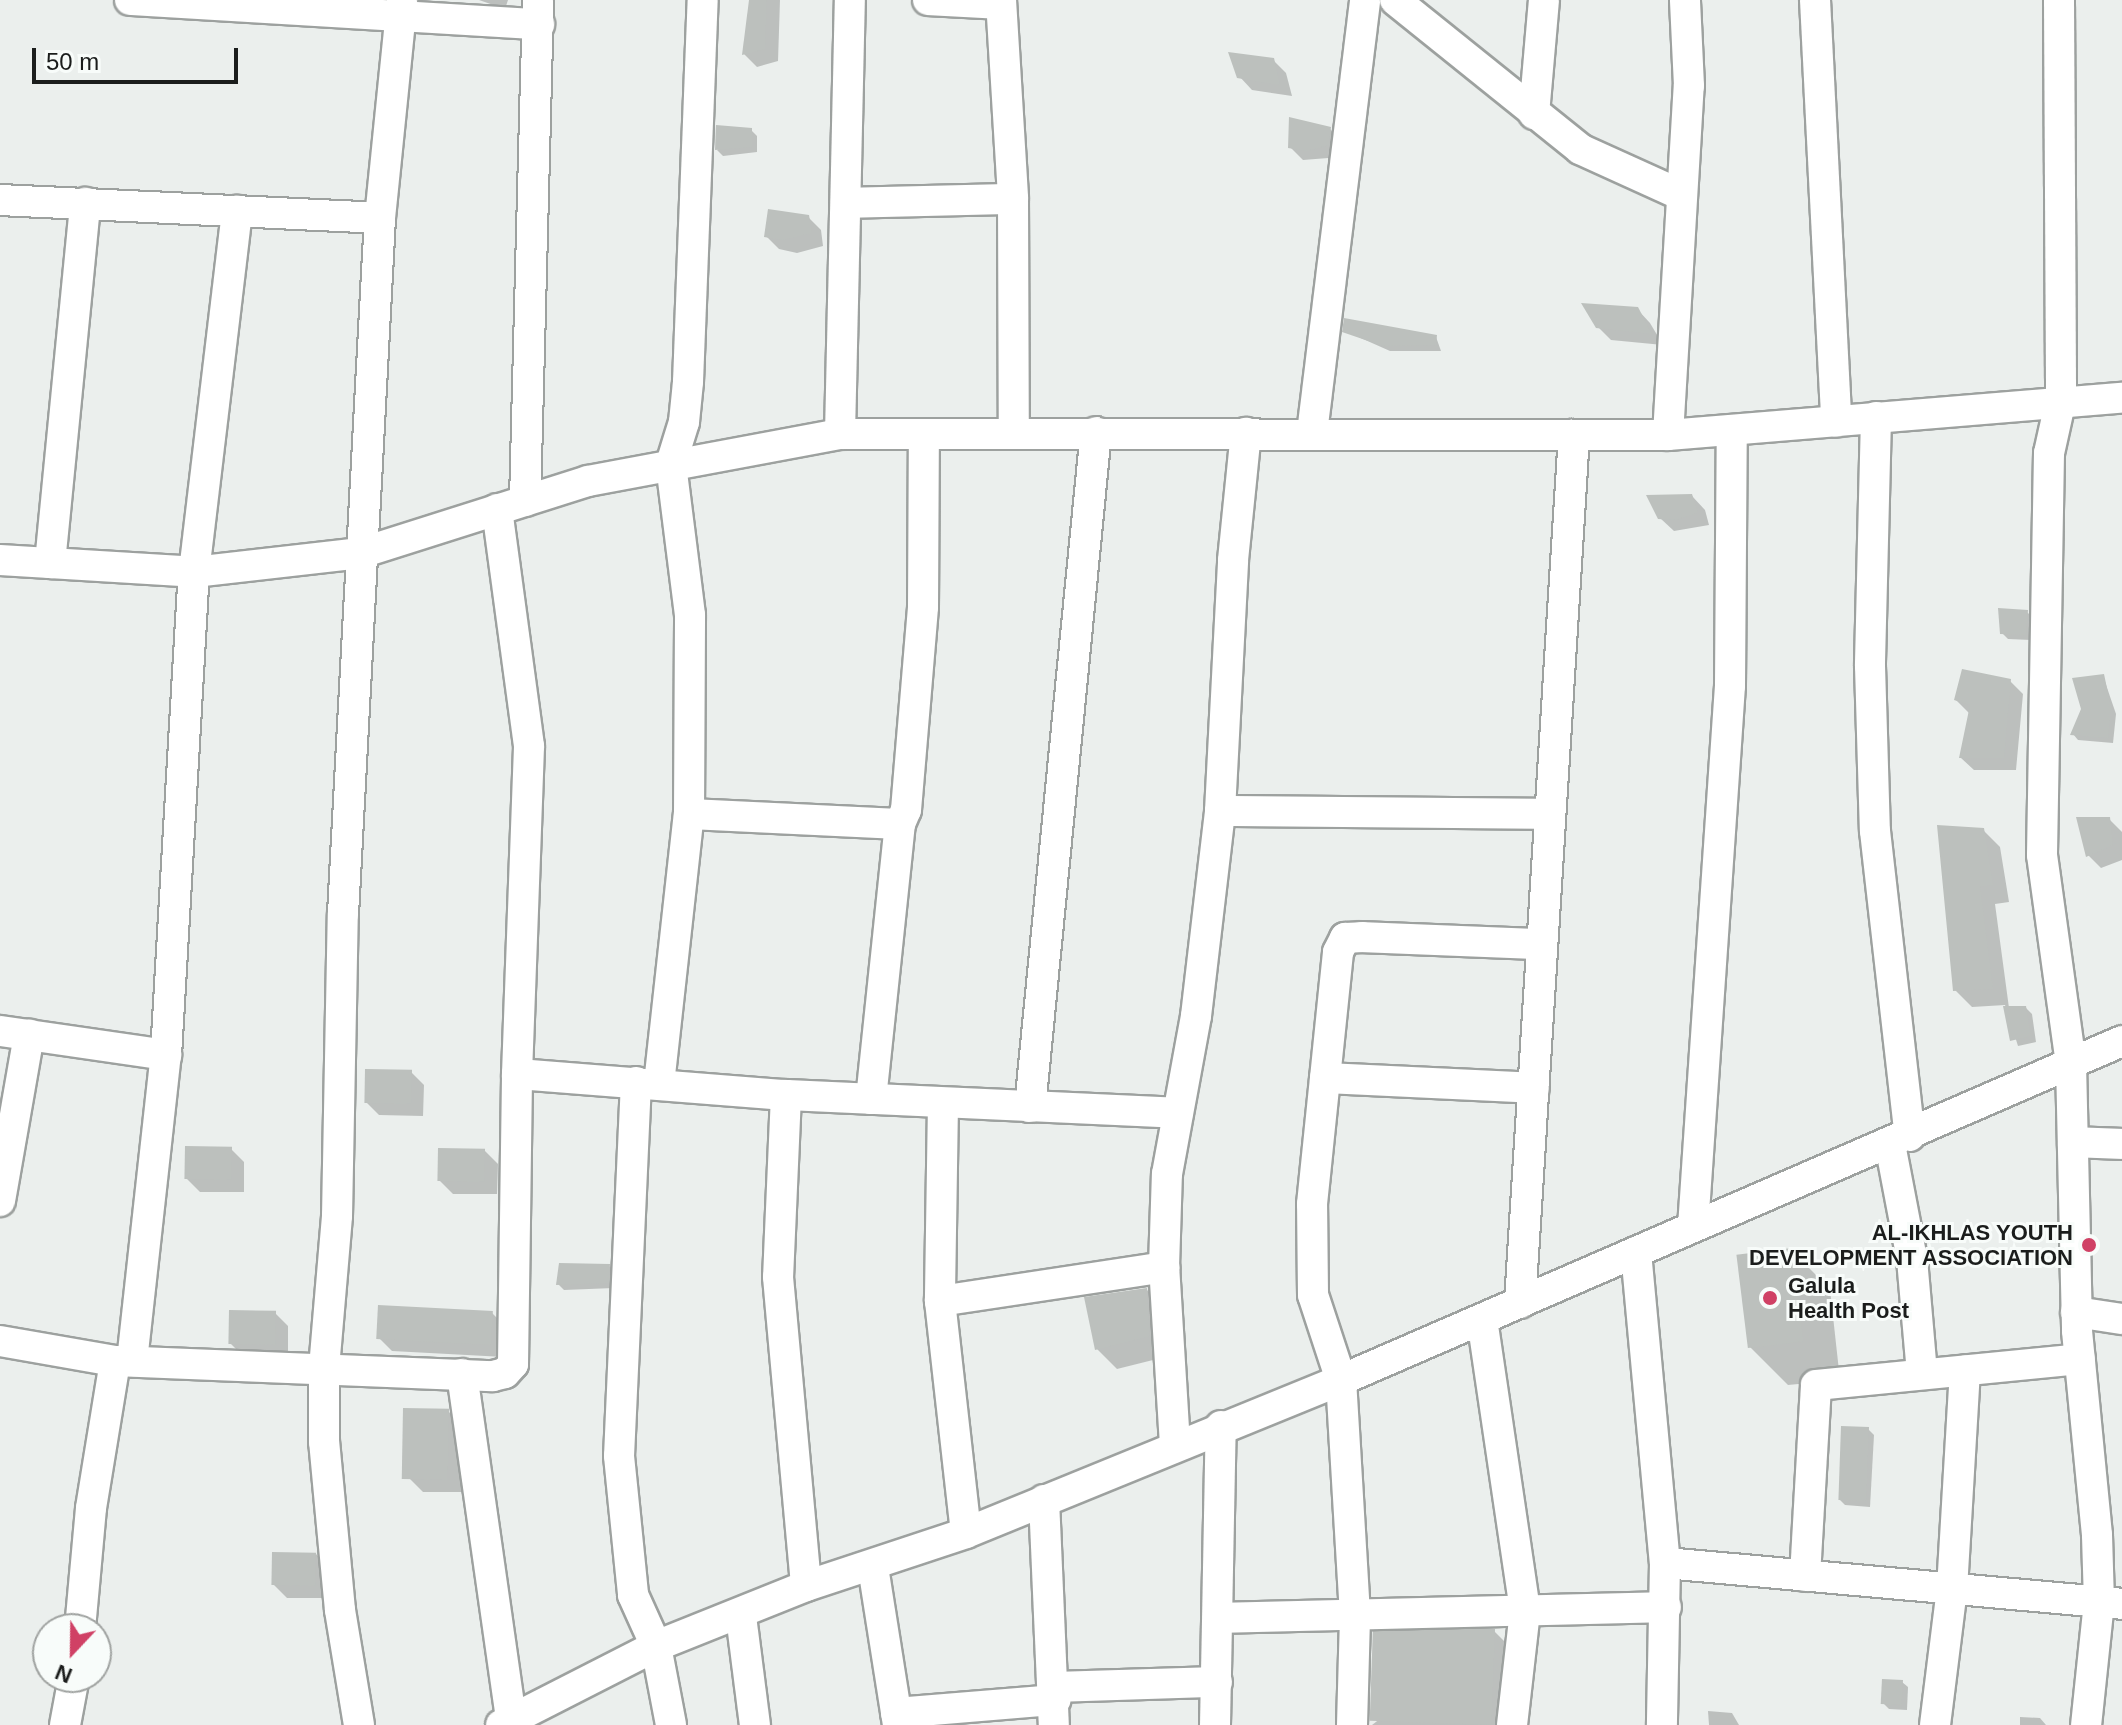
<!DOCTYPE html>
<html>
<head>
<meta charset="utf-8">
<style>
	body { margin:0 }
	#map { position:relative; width:2122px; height:1725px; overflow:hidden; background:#ebefed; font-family:Helvetica,sans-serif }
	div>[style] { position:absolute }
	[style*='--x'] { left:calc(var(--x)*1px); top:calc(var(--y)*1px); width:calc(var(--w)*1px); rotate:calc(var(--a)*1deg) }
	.shadow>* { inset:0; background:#0003 }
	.building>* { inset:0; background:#bcc0bd; transform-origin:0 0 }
	.roads { filter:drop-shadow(2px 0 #9da19f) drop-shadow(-2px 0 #9da19f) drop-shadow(0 2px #9da19f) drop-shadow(0 -2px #9da19f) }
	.minor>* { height:30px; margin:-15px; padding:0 15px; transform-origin:15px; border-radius:15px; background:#fff }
	.dots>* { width:22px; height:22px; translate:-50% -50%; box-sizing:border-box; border:4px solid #f8fcfa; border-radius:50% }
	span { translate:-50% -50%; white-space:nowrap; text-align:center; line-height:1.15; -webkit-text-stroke:6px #f8fcfa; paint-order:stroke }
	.poi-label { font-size:22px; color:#1b1d1c; font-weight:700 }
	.right { translate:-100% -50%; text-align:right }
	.left { translate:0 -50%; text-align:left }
	.north { position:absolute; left:32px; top:1613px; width:80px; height:80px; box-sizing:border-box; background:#f8fcfa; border:2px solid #a0a3a1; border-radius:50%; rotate:202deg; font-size:22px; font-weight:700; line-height:32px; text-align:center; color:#1b1d1c }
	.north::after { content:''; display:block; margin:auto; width:28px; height:36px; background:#d04165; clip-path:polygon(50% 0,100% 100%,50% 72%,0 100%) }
	.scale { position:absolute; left:32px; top:48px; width:206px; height:36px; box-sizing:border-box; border:4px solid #1b1d1c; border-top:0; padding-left:10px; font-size:24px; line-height:28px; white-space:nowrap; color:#1b1d1c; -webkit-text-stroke:6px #f8fcfa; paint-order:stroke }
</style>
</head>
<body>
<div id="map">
	<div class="shadow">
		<div style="clip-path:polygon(479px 0,508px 0,505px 9px)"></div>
		<div style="clip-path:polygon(751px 0,780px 0,778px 61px,757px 67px,744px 54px)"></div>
		<div style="clip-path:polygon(1273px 60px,1286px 73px,1292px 96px,1252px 90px,1239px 76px)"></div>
		<div style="clip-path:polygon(1330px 129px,1343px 142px,1341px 157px,1303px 160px,1290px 147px)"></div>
		<div style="clip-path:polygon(751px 130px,757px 136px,757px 152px,723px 156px,717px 150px)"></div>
		<div style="clip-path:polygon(808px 217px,821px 230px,823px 246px,797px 253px,779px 249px,766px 236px)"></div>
		<div style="clip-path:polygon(1637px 309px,1650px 323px,1663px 345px,1611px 340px,1598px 327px)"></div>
		<div style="clip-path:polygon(1345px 331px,1436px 337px,1441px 351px,1390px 351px)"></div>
		<div style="clip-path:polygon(1692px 496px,1705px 510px,1709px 525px,1674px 531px,1660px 518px)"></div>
		<div style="clip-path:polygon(2027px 612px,2033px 618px,2031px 640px,2008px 639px,2002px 633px)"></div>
		<div style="clip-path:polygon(2103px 676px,2116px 714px,2113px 743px,2078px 740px,2073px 734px)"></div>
		<div style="clip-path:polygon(2010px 681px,2023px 694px,2016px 770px,1974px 770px,1961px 758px,1969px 713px,1956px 700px)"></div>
		<div style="clip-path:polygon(2109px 819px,2122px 832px,2122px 860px,2101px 868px,2088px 855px)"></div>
		<div style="clip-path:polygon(1983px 830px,2000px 847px,2009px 902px,1995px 904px,2009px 1008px,2026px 1008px,2032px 1014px,2036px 1042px,2018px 1046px,2005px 1005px,1972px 1007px,1955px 990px)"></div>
		<div style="clip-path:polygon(411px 1072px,424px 1085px,423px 1116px,379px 1115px,366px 1102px)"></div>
		<div style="clip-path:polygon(231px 1149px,244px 1162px,244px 1192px,200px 1192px,187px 1179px)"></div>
		<div style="clip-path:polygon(485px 1151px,498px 1164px,497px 1194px,453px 1194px,440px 1181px)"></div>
		<div style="clip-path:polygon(1791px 1250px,1830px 1289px,1840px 1380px,1788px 1385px,1749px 1346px)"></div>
		<div style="clip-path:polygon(609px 1266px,615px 1272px,614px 1288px,564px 1290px,558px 1284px)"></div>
		<div style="clip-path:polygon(1147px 1290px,1166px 1310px,1169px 1356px,1117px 1369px,1097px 1349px)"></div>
		<div style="clip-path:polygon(275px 1313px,288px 1326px,288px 1356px,243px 1356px,230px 1343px)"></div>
		<div style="clip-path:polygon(492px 1313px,505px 1326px,504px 1357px,392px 1351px,379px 1338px)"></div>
		<div style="clip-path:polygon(448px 1411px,461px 1424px,467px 1492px,423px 1492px,410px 1479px)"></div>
		<div style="clip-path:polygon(1868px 1429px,1874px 1435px,1870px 1507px,1845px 1505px,1839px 1499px)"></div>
		<div style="clip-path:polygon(316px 1554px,329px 1568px,331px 1598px,287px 1598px,274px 1585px)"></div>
		<div style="clip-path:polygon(1494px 1631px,1507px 1644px,1503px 1725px,1372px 1725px)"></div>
		<div style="clip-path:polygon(1902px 1682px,1908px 1687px,1907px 1710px,1889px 1709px,1883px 1703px)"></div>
		<div style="clip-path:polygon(1708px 1711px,1732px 1713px,1739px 1725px,1709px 1725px)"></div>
		<div style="clip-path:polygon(2020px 1717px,2040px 1718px,2046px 1725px,2020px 1725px)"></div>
	</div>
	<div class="building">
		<div style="clip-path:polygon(749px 0,767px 0,765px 49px,742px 55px)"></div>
		<div style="clip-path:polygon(1228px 52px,1274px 58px,1280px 85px,1237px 78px)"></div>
		<div style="clip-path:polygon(1289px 117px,1331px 127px,1329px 145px,1307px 151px,1288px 148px)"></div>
		<div style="clip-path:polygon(716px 125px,752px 128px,752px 147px,715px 150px)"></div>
		<div style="clip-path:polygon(768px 209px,809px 215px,812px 233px,783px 240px,764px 237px)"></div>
		<div style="clip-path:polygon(1581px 303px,1638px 307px,1652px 334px,1596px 328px)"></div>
		<div style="clip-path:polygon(1344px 318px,1437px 335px,1436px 345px,1383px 346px,1342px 332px)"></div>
		<div style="clip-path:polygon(1692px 494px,1698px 513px,1675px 520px,1658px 519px,1646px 495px)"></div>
		<div style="clip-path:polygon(1998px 608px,2028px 610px,2026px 635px,2000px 634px)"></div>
		<div style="clip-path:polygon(1962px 669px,2011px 679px,2004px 758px,1959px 758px,1970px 705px,1954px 700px)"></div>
		<div style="clip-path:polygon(2104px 674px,2111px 707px,2108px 738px,2070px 735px,2081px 709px,2072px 678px)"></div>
		<div style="clip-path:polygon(2076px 817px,2110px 817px,2113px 845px,2086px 857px)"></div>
		<div style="clip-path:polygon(1937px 825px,1984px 828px,1993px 885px,1980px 887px,1993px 989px,1953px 991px)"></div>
		<div style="clip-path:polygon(2003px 1006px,2026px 1006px,2031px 1036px,2010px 1041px)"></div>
		<div style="left:365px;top:1069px;width:47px;height:34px;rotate:1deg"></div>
		<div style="left:185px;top:1146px;width:47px;height:33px;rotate:1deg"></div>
		<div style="left:438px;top:1148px;width:47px;height:33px;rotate:1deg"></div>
		<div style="left:1792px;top:1248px;width:94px;height:56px;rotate:83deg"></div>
		<div style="clip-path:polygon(559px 1263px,610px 1264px,609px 1283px,556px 1285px)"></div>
		<div style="clip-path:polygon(1147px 1288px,1150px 1336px,1095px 1350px,1084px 1297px)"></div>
		<div style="left:378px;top:1305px;width:115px;height:34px;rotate:3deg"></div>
		<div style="left:229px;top:1310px;width:47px;height:34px;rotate:1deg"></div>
		<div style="left:403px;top:1408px;width:46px;height:71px;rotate:1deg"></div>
		<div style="left:1841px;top:1426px;width:28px;height:74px;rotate:2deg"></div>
		<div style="left:272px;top:1552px;width:44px;height:33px;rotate:1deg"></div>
		<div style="left:1495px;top:1629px;width:96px;height:122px;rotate:92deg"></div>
		<div style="left:1882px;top:1679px;width:21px;height:25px;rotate:3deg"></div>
	</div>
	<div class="roads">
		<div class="minor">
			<div style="--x:130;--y:0;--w:410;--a:3.4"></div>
			<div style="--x:928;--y:0;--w:73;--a:3.1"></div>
			<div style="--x:1001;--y:0;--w:199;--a:86.5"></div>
			<div style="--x:1013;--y:199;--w:232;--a:89.8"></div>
			<div style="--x:1395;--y:0;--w:238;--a:38.8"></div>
			<div style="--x:1580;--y:149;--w:109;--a:24.4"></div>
			<div style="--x:1815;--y:0;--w:422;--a:87.1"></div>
			<div style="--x:2059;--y:0;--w:399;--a:89.7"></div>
			<div style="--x:2061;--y:399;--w:55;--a:102.5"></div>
			<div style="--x:2049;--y:453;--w:402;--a:91"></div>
			<div style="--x:2042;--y:855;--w:210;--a:82.1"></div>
			<div style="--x:2071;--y:1063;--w:268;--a:88.7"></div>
			<div style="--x:2077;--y:1331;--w:205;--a:84.4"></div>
			<div style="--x:2097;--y:1535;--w:67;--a:88.3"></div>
			<div style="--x:2099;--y:1602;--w:124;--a:96"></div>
			<div style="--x:1534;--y:114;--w:114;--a:-85"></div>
			<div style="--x:0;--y:200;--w:380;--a:2.7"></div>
			<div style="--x:846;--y:203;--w:167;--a:-1.4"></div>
			<div style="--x:1876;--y:417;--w:249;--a:91.4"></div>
			<div style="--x:1870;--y:666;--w:165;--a:88.3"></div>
			<div style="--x:1875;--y:831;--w:307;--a:83.5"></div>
			<div style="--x:1312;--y:433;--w:436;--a:-83"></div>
			<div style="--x:840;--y:434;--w:434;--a:-88.7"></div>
			<div style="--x:1668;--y:435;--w:350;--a:-86.6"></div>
			<div style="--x:1689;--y:86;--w:86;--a:-92.7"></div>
			<div style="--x:525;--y:501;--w:501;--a:-88.51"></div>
			<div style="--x:0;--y:560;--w:194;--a:3.5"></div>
			<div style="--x:194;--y:572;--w:168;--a:-6.5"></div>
			<div style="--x:361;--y:553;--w:238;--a:-17.6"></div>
			<div style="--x:588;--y:481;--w:256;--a:-10.6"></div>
			<div style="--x:840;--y:434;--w:828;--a:0.07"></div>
			<div style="--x:1668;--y:435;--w:456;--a:-4.7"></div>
			<div style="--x:50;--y:563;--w:362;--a:-84.4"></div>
			<div style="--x:1220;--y:811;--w:329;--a:0.5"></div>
			<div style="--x:689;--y:814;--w:211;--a:2.7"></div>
			<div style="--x:0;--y:1031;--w:168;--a:8.2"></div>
			<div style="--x:517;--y:1074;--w:270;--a:4.5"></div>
			<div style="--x:786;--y:1095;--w:392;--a:2.6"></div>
			<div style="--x:1325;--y:1078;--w:209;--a:2.7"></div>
			<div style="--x:636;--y:1082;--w:374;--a:92.6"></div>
			<div style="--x:619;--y:1456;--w:140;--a:84.2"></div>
			<div style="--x:633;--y:1595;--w:56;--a:65.7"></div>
			<div style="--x:656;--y:1646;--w:80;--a:79.2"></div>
			<div style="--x:659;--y:1084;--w:272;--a:-83.7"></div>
			<div style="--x:689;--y:814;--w:199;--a:-89.7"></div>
			<div style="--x:690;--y:615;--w:152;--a:-97.2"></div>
			<div style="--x:671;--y:464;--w:44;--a:-72.8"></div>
			<div style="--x:684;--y:422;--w:40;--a:-84.3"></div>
			<div style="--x:688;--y:382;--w:382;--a:-87.8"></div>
			<div style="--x:786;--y:1095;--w:182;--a:92.5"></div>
			<div style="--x:778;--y:1277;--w:310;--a:84.8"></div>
			<div style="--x:871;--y:1099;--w:277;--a:-84"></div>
			<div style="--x:900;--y:824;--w:15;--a:-67"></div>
			<div style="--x:906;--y:810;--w:204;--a:-85.2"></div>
			<div style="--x:923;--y:607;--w:173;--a:-89.7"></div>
			<div style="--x:943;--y:1103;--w:198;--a:90.9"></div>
			<div style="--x:940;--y:1301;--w:233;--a:83.6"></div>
			<div style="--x:1030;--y:1107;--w:678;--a:-84.42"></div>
			<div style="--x:2073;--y:1142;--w:49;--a:2.3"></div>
			<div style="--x:1890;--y:1144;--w:117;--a:79.2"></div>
			<div style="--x:1912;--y:1259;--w:114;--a:85"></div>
			<div style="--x:0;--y:1201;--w:169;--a:-80.1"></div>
			<div style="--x:1693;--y:1227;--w:542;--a:-86.09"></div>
			<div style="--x:1730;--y:686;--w:256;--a:-89.6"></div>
			<div style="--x:1636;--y:1252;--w:312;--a:84.7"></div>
			<div style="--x:1665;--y:1563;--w:162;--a:91.1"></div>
			<div style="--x:940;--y:1301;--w:227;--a:-8.6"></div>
			<div style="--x:1520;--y:1303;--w:870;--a:-86.44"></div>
			<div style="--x:2076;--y:1312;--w:47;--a:8.7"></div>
			<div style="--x:1482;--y:1319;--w:295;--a:81.6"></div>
			<div style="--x:1525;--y:1611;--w:115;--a:96.5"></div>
			<div style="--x:0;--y:1341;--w:117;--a:9.9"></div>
			<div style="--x:115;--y:1361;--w:378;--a:2.3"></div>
			<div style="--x:493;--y:1376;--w:12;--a:-14"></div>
			<div style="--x:505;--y:1373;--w:12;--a:-48"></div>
			<div style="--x:513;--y:1364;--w:290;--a:-89.2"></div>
			<div style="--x:517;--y:1074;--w:328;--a:-87.9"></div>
			<div style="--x:529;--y:746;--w:239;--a:-97.7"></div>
			<div style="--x:132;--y:1361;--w:308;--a:-83.7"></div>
			<div style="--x:166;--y:1055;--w:484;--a:-86.7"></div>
			<div style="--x:194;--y:572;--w:364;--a:-83.2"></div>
			<div style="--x:462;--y:1374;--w:349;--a:81.9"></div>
			<div style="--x:1175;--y:1445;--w:178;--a:-93.5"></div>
			<div style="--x:1164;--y:1267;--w:93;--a:-88.2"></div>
			<div style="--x:1167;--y:1174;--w:161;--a:-79.6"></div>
			<div style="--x:1196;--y:1016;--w:206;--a:-83.3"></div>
			<div style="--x:1220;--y:811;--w:251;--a:-87"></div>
			<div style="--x:1233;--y:560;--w:128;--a:-84.2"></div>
			<div style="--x:1044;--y:1500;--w:225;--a:87.5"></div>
			<div style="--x:1665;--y:1563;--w:459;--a:5.1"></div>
			<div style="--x:873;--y:1567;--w:160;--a:81"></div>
			<div style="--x:1805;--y:1576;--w:191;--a:-86.7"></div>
			<div style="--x:1816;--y:1385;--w:265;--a:-5.6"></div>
			<div style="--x:741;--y:1616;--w:110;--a:82.7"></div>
			<div style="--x:1220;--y:1618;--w:446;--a:-1.4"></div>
			<div style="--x:80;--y:1629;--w:121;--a:-84.8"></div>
			<div style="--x:91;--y:1508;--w:149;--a:-80.7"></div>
			<div style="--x:1054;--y:1687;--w:163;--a:-1.8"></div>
			<div style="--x:896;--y:1713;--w:160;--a:-4.7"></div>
			<div style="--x:65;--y:1725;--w:49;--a:-79.4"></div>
			<div style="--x:359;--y:1725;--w:117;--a:-99.4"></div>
			<div style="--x:340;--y:1610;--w:169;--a:-95.4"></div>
			<div style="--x:324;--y:1442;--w:74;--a:-90"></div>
			<div style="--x:324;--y:1368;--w:153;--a:-85.1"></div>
			<div style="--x:337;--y:1216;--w:302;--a:-88.9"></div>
			<div style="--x:343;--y:914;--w:697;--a:-86.96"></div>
			<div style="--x:380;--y:218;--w:219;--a:-84.2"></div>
			<div style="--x:501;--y:1725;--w:174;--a:-27"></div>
			<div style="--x:656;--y:1646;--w:162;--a:-21.8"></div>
			<div style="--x:806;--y:1586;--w:169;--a:-18.3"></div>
			<div style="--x:966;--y:1533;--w:405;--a:-22.2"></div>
			<div style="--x:1341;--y:1380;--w:851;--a:-23.46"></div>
			<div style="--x:1215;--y:1725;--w:299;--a:-88.9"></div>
			<div style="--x:1352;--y:1725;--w:110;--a:-88.4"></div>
			<div style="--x:1355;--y:1615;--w:235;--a:-93.4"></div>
			<div style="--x:1341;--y:1380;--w:89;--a:-108.2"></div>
			<div style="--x:1313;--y:1295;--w:91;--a:-90.6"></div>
			<div style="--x:1312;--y:1204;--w:253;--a:-84.1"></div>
			<div style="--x:1338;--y:952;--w:16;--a:-63"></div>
			<div style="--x:1345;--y:938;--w:17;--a:-3"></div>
			<div style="--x:1362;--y:937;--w:178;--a:2.3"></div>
			<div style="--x:1935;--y:1725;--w:137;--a:-82.9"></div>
			<div style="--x:1952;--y:1589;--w:219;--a:-86.6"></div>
		</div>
	</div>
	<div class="dots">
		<div style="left:2089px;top:1245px;background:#d04165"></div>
		<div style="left:1770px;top:1298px;background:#d04165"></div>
	</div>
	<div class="poi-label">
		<span class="right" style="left:2073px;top:1245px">AL-IKHLAS YOUTH<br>DEVELOPMENT ASSOCIATION</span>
		<span class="left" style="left:1788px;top:1298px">Galula<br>Health Post</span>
	</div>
	<div class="north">N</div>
	<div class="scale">50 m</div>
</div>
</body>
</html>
